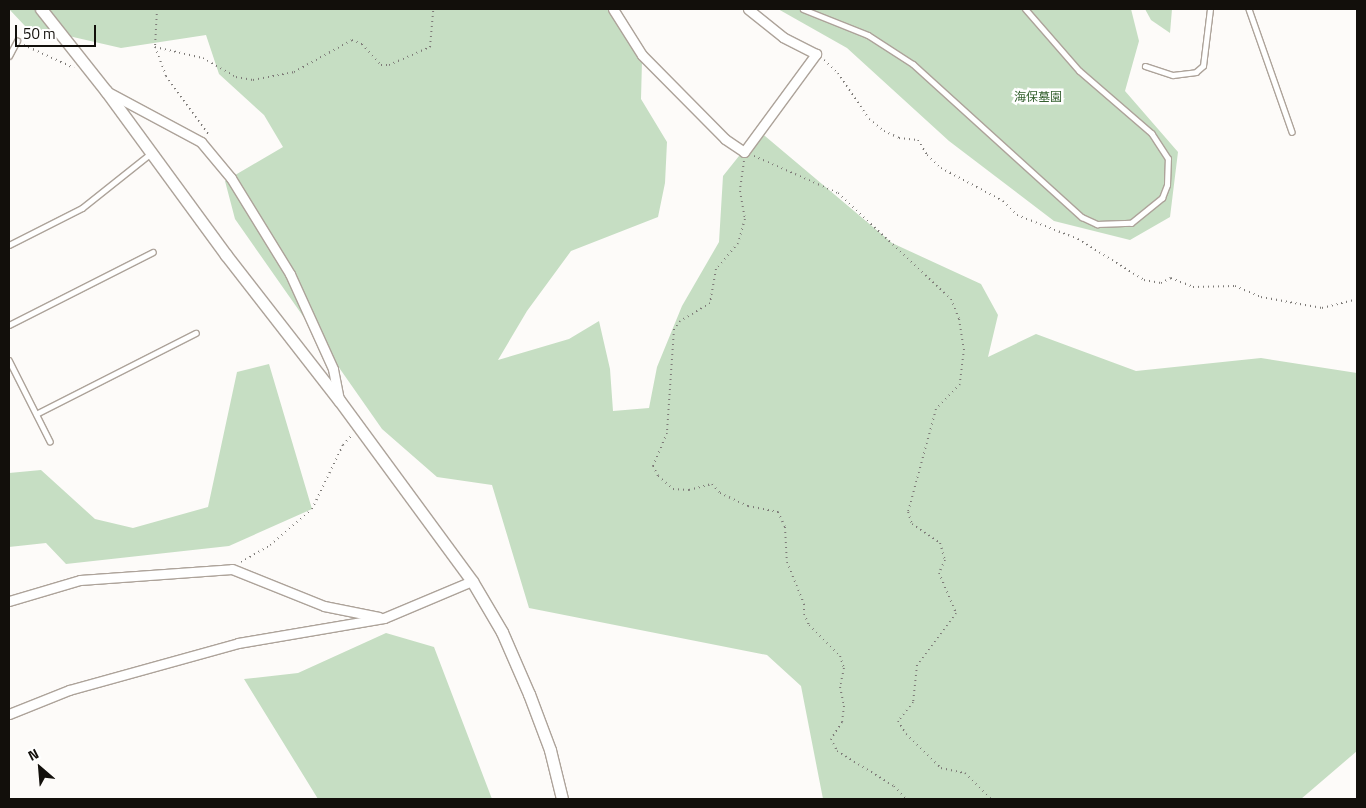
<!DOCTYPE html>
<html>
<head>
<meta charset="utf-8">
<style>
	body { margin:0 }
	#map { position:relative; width:1366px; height:808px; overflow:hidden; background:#fdfbf9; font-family:"Titillium Web","Noto Sans JP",sans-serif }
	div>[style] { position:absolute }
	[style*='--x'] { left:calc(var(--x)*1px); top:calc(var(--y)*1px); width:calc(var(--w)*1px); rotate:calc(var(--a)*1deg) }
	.green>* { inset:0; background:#c6dec3 }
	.path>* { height:2px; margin-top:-1px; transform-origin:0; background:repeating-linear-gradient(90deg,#7e7b78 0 1px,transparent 0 5px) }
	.roads { filter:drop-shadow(1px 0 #ada39a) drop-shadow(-1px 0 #ada39a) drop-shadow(0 1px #ada39a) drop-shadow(0 -1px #ada39a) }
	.service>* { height:4.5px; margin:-2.25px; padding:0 2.25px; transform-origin:2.25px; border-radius:2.25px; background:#fff }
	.minor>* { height:9px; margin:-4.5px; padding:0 4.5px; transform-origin:4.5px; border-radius:4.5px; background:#fff }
	.tertiary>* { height:11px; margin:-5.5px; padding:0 5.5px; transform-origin:5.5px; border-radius:5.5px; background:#fff }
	span { translate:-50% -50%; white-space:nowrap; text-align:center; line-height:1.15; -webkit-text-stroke:5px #fff; paint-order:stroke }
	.park-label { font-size:12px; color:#34602f }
	.frame { position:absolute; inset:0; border:10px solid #120f0b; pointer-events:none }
	.north { position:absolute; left:15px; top:743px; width:50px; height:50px; -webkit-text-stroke:4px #fff; paint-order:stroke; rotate:333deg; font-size:14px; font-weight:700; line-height:20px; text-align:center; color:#120f0b }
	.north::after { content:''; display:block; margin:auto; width:18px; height:22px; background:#120f0b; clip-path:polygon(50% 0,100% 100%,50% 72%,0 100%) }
	.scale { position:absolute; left:15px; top:25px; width:81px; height:22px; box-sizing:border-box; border:2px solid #120f0b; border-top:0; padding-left:6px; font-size:15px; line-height:18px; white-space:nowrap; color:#120f0b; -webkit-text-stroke:4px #fff; paint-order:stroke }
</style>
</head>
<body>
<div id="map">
	<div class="green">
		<div style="clip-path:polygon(9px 9px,609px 9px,642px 61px,641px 99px,667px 142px,665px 183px,658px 217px,571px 251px,527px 311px,498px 360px,569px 339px,599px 321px,610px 369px,613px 411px,649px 408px,657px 367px,682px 306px,719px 242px,723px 176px,759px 131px,892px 243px,981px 284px,998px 315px,988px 357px,1036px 334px,1136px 371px,1261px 358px,1357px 373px,1357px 751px,1301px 799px,823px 799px,801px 686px,767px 655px,529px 608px,492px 485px,437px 477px,382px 429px,235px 219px,225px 181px,283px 147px,264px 115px,219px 74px,206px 35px,121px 48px,25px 26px)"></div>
		<div style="clip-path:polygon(778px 9px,1131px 9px,1139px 41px,1125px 91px,1178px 152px,1170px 217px,1130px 240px,1054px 221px,949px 141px,847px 48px)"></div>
		<div style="clip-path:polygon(1145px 9px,1172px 9px,1170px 33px,1151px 20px)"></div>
		<div style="clip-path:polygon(269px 364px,312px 509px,229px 546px,66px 564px,46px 543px,9px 547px,9px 473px,41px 470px,95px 519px,133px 528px,208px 507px,237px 372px)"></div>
		<div style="clip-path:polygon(386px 633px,434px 647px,492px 799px,318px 799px,244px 679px,298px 673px)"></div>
	</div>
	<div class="path">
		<div style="--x:157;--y:9;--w:38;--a:93"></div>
		<div style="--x:155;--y:47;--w:31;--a:69"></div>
		<div style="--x:166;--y:76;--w:73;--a:53.9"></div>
		<div style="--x:24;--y:45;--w:55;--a:24.7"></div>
		<div style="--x:155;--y:47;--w:49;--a:12.9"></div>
		<div style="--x:203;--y:58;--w:38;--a:30"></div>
		<div style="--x:236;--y:77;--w:17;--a:10"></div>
		<div style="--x:253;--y:80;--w:42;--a:-11"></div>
		<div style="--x:294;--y:72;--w:66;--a:-28.9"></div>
		<div style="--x:352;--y:40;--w:11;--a:22"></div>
		<div style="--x:362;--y:44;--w:28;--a:48"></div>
		<div style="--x:381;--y:65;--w:8;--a:0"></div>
		<div style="--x:389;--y:65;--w:45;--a:-23.7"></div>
		<div style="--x:430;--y:47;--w:38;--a:-85"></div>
		<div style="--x:824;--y:60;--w:19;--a:43"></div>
		<div style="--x:838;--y:73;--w:55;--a:56"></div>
		<div style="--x:869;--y:119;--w:19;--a:39"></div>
		<div style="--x:884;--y:131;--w:17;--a:25"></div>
		<div style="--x:899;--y:138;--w:19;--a:6"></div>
		<div style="--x:918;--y:140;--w:17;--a:59"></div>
		<div style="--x:927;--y:155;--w:19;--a:43"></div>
		<div style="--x:941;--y:168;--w:70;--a:28"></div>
		<div style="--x:1003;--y:201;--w:20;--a:45"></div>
		<div style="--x:1017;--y:215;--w:66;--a:21.5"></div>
		<div style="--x:1078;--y:239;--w:78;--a:31.8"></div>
		<div style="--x:1144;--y:280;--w:17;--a:10"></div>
		<div style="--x:1161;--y:283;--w:11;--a:-27"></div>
		<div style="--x:1171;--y:278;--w:24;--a:22"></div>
		<div style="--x:1193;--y:287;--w:42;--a:-1.4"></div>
		<div style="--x:1235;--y:286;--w:28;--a:23"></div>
		<div style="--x:1261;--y:297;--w:62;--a:10.2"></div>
		<div style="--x:1322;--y:308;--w:36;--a:-14"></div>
		<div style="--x:754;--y:156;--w:92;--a:23.8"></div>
		<div style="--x:838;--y:193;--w:155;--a:43.2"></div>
		<div style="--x:951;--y:299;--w:22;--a:68"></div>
		<div style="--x:959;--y:319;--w:30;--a:81"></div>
		<div style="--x:964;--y:349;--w:35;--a:97"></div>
		<div style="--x:960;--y:384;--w:35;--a:134"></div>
		<div style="--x:936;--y:409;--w:107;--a:105.2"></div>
		<div style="--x:908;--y:512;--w:13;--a:72"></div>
		<div style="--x:912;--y:524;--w:34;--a:34"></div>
		<div style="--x:940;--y:543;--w:18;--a:74"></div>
		<div style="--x:945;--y:560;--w:14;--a:115"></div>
		<div style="--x:939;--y:573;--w:43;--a:67"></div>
		<div style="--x:956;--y:613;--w:65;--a:126.9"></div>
		<div style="--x:917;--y:665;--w:37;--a:96"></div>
		<div style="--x:913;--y:702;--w:24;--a:128"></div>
		<div style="--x:898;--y:721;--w:15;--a:58"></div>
		<div style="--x:906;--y:734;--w:49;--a:44.2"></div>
		<div style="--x:941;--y:768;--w:25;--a:12"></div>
		<div style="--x:965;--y:773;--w:37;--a:45"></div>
		<div style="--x:744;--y:161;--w:30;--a:98"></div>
		<div style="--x:740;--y:191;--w:28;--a:80"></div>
		<div style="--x:745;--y:219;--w:25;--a:106"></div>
		<div style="--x:738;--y:243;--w:34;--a:130"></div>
		<div style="--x:716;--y:269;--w:35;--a:100"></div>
		<div style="--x:710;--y:303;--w:35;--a:149"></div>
		<div style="--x:680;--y:321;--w:10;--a:127"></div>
		<div style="--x:674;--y:329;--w:104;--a:93.9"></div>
		<div style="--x:667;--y:433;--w:36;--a:113"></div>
		<div style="--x:653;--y:466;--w:11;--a:63"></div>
		<div style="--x:658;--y:476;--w:20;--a:41"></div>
		<div style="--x:673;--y:489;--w:16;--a:4"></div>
		<div style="--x:689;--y:490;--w:24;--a:-15"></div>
		<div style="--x:712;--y:484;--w:12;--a:48"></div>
		<div style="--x:720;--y:493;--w:31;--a:25"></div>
		<div style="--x:748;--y:506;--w:31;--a:11"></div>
		<div style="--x:778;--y:512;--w:17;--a:65"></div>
		<div style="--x:785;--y:527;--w:35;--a:87"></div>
		<div style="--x:787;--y:562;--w:45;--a:68"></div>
		<div style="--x:804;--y:604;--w:10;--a:90"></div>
		<div style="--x:804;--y:614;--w:12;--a:66"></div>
		<div style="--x:809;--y:625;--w:44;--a:45"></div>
		<div style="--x:840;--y:656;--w:13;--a:72"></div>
		<div style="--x:844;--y:668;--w:19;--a:102"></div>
		<div style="--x:840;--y:687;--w:19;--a:78"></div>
		<div style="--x:844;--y:706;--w:16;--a:97"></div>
		<div style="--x:842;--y:722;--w:20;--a:123"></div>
		<div style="--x:831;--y:739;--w:13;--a:63"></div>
		<div style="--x:837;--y:751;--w:67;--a:31.6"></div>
		<div style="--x:894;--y:786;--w:18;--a:47"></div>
		<div style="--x:241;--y:562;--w:34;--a:-30"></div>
		<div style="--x:270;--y:545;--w:55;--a:-40.6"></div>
		<div style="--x:312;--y:509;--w:71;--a:-64.2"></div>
		<div style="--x:343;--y:445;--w:13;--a:-48"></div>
	</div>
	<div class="roads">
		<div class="service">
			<div style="--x:803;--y:9;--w:70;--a:21.8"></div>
			<div style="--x:868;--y:35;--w:54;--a:32.8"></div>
			<div style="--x:913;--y:64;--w:228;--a:42.2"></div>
			<div style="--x:1082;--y:217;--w:17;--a:25"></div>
			<div style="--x:1097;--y:224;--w:34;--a:-2"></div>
			<div style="--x:1131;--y:223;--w:40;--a:-39"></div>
			<div style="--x:1162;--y:198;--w:14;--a:-69"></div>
			<div style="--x:1167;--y:185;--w:26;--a:-88"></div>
			<div style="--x:1168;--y:159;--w:30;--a:-123"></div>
			<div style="--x:1152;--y:134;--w:96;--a:-139.2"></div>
			<div style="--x:1079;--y:71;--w:82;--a:-131.1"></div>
			<div style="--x:1249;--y:9;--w:130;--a:70.7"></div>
			<div style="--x:9;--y:56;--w:17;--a:-62"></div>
			<div style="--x:1145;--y:66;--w:29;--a:18"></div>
			<div style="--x:1173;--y:75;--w:23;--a:-7"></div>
			<div style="--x:1196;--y:72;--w:9;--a:-41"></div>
			<div style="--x:1203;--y:66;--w:57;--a:-83"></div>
			<div style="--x:9;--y:245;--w:82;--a:-26.9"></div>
			<div style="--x:82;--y:208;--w:87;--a:-38.5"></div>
			<div style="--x:9;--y:325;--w:161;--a:-26.9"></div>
			<div style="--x:9;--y:360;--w:91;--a:63.2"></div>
			<div style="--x:36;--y:414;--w:179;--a:-26.9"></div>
		</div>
		<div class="minor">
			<div style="--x:613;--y:9;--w:54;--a:57.8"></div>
			<div style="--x:642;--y:55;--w:118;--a:45.3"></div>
			<div style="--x:725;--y:139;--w:23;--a:34"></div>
			<div style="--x:744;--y:152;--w:122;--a:-53.7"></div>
			<div style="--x:816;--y:54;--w:37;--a:-153"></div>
			<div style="--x:783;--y:37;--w:45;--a:-141.3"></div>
			<div style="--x:106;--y:91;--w:108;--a:28.2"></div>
			<div style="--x:201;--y:142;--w:47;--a:50.2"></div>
			<div style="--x:231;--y:178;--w:113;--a:58.4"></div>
			<div style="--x:290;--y:274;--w:104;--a:65.6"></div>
			<div style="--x:333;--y:369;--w:31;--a:79"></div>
			<div style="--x:9;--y:601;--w:74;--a:-16.5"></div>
			<div style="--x:80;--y:580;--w:152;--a:-4.1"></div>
			<div style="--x:232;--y:569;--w:99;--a:21.9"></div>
			<div style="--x:324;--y:606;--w:56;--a:11.3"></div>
			<div style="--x:9;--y:714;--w:65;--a:-21.8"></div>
			<div style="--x:69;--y:690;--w:175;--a:-15.5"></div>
			<div style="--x:238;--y:643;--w:148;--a:-9.7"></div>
			<div style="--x:384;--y:618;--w:95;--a:-22.8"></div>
		</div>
		<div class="tertiary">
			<div style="--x:41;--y:9;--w:105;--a:51.6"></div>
			<div style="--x:106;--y:91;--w:203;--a:53.8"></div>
			<div style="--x:226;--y:255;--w:184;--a:52.1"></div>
			<div style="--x:339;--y:400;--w:225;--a:53.7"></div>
			<div style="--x:472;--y:581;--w:59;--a:59.5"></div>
			<div style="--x:502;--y:632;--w:68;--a:66.5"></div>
			<div style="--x:529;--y:694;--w:60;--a:69.4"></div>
			<div style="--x:550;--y:750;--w:50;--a:76.2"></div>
		</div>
	</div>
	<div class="park-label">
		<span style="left:1038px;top:97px">海保墓園</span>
	</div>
	<div class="frame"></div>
	<div class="north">N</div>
	<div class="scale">50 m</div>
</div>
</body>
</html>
